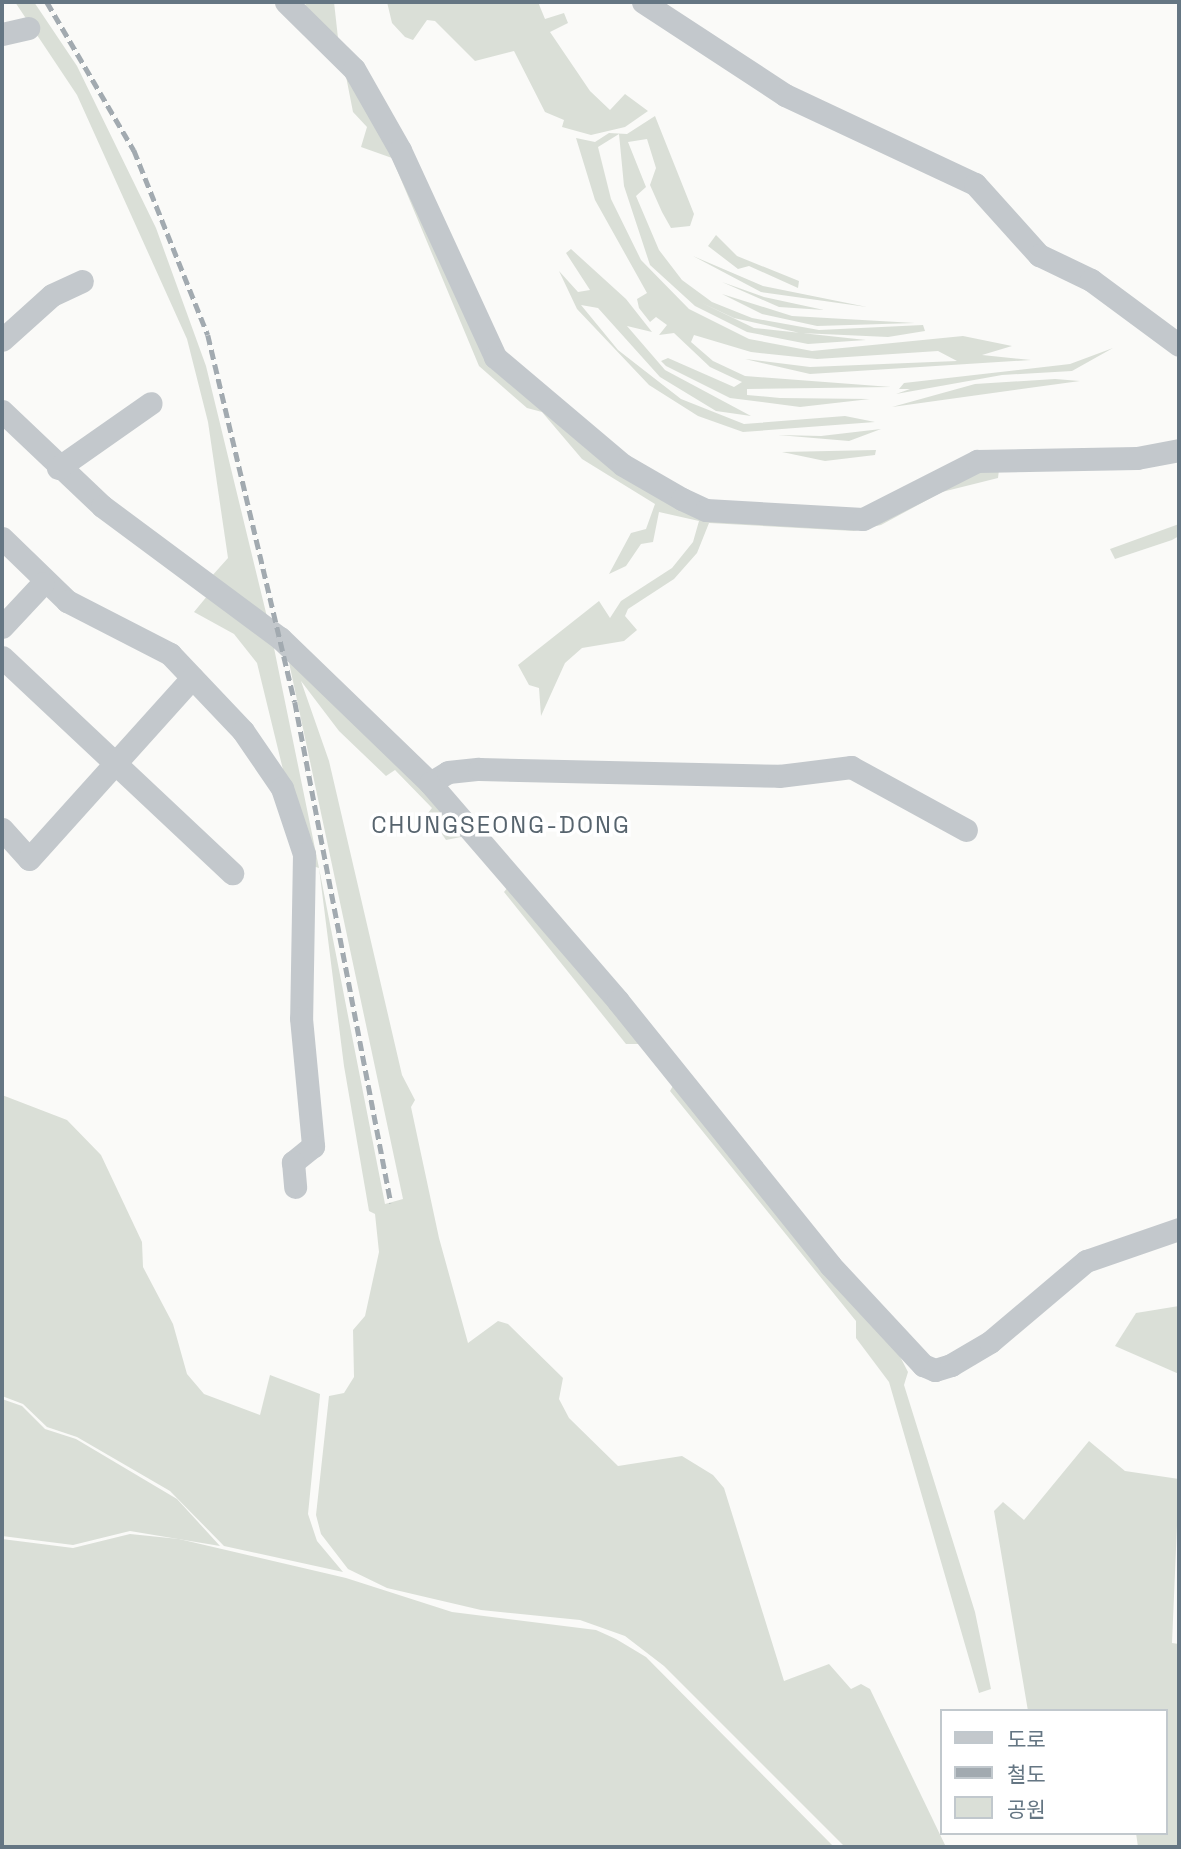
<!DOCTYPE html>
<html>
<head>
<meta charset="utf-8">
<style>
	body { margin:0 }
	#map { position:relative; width:1181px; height:1849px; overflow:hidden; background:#fafaf8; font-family:"Space Grotesk","Noto Sans KR",sans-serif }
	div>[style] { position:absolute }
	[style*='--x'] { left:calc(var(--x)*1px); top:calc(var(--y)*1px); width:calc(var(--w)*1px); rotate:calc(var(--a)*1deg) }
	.green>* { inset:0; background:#dadfd7 }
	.minor>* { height:23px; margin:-11.5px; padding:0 11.5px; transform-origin:11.5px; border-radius:11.5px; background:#c3c8cc }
	.rail>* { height:4.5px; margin-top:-2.25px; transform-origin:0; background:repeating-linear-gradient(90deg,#a2aab0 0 10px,transparent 0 15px) }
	span { translate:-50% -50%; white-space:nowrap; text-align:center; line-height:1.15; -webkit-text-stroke:7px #fff; paint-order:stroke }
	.quarter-label { font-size:24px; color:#57646e; letter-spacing:2px }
	.frame { position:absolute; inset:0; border:4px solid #657683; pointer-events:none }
	.legend { position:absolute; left:940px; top:1709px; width:228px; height:126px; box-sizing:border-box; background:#fff; border:2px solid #c1c8cd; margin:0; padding:9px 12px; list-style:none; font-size:21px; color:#657683 }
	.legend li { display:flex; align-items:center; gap:14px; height:35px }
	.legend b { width:35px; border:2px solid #c1c8cd }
</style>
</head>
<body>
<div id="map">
	<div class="green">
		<div style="clip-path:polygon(15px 2px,34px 2px,77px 66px,156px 228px,206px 366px,268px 621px,211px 577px,228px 558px,208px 422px,187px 339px,77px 95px)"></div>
		<div style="clip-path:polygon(307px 2px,334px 2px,338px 38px,304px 7px)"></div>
		<div style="clip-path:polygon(387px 2px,538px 2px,545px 19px,564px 13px,568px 23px,550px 32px,590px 91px,610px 110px,625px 94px,648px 111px,625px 127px,591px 135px,562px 127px,564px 120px,545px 112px,514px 51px,475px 61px,435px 21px,427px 20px,413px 40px,405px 37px,392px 23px)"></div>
		<div style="clip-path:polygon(343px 61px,396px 152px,494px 360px,599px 451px,685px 505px,761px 519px,853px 524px,990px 463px,1125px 462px,1179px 453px,1179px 460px,1093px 470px,999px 470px,998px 478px,942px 492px,881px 525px,854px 531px,709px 523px,697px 553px,674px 579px,628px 609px,625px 616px,637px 630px,624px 641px,582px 648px,565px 663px,541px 716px,539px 688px,529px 685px,518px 665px,599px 601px,610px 618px,621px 601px,672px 568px,693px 542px,699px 521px,659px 512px,653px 542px,641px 544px,626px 566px,609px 574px,631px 533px,646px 529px,655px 504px,582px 459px,542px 412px,527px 408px,479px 366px,392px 158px,361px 147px,367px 127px,353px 112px)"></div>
		<div style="clip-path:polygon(655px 116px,694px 214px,690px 226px,671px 228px,662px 212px,650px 185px,656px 168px,647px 139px,628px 142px,646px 187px,636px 196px,659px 250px,682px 280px,712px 302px,752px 318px,819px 330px,923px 325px,925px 331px,888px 337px,800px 333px,734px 318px,700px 302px,754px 328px,866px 340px,808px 344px,747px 332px,695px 306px,650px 265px,624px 186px,619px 134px,598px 147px,611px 199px,641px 260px,689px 309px,749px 339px,812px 351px,963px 336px,1012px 346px,982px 355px,1031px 360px,810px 374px,745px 359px,810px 367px,957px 361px,938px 351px,817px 359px,751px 352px,694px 335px,691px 342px,713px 361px,745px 376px,891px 387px,747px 389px,747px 395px,780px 398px,870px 399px,800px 407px,730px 398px,666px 366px,661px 361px,668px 358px,734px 387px,742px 382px,710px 367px,674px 333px,659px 335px,667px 325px,656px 317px,650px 322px,639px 308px,637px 299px,647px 293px,595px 200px,576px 138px,595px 142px,609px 133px,627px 134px)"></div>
		<div style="clip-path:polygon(716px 235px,737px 256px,799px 281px,798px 288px,749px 266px,738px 269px,708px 246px)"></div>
		<div style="clip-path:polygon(571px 249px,626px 299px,652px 332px,627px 326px,665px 370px,751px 416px,716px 411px,660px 377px,598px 308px,581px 305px,618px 350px,681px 399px,744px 424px,845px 416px,875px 422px,743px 432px,698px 416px,649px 385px,577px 309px,559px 271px,578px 292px,590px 290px,566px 253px)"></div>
		<div style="clip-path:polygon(693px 256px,763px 286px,867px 307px,761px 292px)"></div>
		<div style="clip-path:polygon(722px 282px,764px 297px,824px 310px,779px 307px)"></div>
		<div style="clip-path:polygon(722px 294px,792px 316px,915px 323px,817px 326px,762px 314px)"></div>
		<div style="clip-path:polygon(1113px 348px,1072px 371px,1002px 375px,896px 394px,910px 389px,899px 389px,904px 383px,1070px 364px)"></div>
		<div style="clip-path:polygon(1055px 379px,1080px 381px,892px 407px,975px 384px)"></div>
		<div style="clip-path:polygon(881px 429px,849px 441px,778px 435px,821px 436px)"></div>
		<div style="clip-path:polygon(876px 450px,875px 455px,825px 461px,782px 452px)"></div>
		<div style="clip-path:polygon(1179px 524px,1179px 536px,1172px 540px,1115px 559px,1110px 549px)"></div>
		<div style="clip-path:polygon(208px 595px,273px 643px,319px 868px,385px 1204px,403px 1199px,287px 653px,471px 835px,446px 840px,428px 813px,432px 808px,395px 770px,386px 776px,339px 731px,301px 681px,329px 761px,402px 1075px,415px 1100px,411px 1107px,439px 1238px,468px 1343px,498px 1321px,508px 1324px,563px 1378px,559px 1399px,569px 1418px,618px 1466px,682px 1456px,713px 1475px,724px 1488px,784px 1681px,829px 1664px,851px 1689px,861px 1684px,870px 1689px,946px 1847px,845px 1847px,664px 1666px,625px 1636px,580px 1620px,481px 1610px,387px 1588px,348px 1569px,321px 1534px,316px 1515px,329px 1396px,344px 1393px,354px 1377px,353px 1330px,365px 1316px,379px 1252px,375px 1214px,369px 1211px,344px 1066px,319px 868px,306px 864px,257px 663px,234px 634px,194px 612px)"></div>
		<div style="clip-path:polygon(508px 887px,645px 1044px,626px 1044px,504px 892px)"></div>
		<div style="clip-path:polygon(674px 1084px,890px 1337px,908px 1372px,904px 1385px,975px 1612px,991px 1689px,979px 1693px,889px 1382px,856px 1338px,856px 1321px,670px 1091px)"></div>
		<div style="clip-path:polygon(2px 1095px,67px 1120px,101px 1155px,142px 1242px,143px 1267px,173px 1324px,187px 1374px,204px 1394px,260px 1415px,270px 1375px,320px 1394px,308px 1514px,317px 1541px,343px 1572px,224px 1546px,170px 1491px,77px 1437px,47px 1427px,23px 1404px,2px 1396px)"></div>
		<div style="clip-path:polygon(1179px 1306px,1179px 1374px,1115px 1346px,1136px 1313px)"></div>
		<div style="clip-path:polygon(2px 1399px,22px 1406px,45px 1429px,76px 1439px,177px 1499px,220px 1546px,130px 1531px,73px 1545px,2px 1536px)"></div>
		<div style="clip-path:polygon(1089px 1441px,1125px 1471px,1179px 1479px,1172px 1643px,1179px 1644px,1179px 1847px,1138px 1847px,1136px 1833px,1165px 1833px,1165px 1711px,1028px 1711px,994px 1511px,1003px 1502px,1024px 1520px)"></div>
		<div style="clip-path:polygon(130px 1534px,179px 1539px,346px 1578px,452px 1612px,596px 1630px,616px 1639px,646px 1657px,834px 1847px,2px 1847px,2px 1539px,73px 1548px)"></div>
	</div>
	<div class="minor">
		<div style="--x:286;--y:2;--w:95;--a:44.6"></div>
		<div style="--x:354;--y:69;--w:93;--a:60.4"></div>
		<div style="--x:400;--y:150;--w:228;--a:65.3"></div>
		<div style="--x:495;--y:357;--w:167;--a:40.2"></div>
		<div style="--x:623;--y:465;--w:68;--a:30"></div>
		<div style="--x:682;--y:499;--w:26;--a:25"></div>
		<div style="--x:706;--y:510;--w:157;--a:3.3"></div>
		<div style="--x:863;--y:519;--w:128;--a:-27"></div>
		<div style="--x:977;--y:461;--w:160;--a:-1.1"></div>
		<div style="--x:1137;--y:458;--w:43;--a:-10.8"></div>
		<div style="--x:643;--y:2;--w:170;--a:33.2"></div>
		<div style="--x:785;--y:95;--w:210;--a:25.1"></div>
		<div style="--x:975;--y:184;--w:96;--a:48"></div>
		<div style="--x:1039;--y:255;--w:58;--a:25.7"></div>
		<div style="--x:1091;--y:280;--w:109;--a:36.5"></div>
		<div style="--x:2;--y:34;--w:27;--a:-13"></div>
		<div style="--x:2;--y:340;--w:67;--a:-42"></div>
		<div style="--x:52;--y:295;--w:33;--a:-25"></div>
		<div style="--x:2;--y:411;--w:138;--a:43.5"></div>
		<div style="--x:102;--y:506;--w:222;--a:36.6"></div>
		<div style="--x:280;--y:638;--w:209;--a:44"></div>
		<div style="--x:430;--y:783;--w:288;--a:49.2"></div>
		<div style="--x:618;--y:1001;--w:339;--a:51.2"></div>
		<div style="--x:830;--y:1265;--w:137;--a:47.1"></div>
		<div style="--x:923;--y:1365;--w:13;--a:23"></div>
		<div style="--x:935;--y:1370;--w:17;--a:-17"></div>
		<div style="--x:951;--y:1365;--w:45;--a:-30.5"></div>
		<div style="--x:990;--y:1342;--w:126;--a:-40.2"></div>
		<div style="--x:1086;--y:1261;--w:98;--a:-19"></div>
		<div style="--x:58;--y:468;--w:113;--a:-35"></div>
		<div style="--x:2;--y:538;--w:91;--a:44.1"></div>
		<div style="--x:67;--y:601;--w:116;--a:27.2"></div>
		<div style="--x:170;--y:654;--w:106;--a:46.5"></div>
		<div style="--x:243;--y:731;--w:69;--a:55.6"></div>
		<div style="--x:282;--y:788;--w:70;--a:71.6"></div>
		<div style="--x:304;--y:854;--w:164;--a:91"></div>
		<div style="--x:301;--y:1018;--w:129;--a:84.6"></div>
		<div style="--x:313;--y:1146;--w:26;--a:141"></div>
		<div style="--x:293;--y:1162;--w:25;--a:85"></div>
		<div style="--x:2;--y:627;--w:60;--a:-47"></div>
		<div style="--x:2;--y:657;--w:316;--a:43.2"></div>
		<div style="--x:430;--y:783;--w:21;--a:-31"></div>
		<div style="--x:448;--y:772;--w:31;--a:-6"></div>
		<div style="--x:479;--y:769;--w:300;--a:1.3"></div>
		<div style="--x:779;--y:776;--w:73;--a:-7.1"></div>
		<div style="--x:851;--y:767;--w:131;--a:28.7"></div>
		<div style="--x:2;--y:829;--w:40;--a:48"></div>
		<div style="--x:29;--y:859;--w:244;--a:-48"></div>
	</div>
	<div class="rail">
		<div style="--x:47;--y:2;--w:172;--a:59.6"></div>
		<div style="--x:134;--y:150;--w:199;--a:68.2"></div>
		<div style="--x:208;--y:335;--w:377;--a:76.7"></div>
		<div style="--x:295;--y:702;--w:510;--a:79.15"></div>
	</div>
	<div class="quarter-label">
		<span style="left:501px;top:825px">CHUNGSEONG-DONG</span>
	</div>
	<div class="frame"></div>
	<ul class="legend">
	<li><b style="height:9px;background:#c3c8cc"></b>도로</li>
	<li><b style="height:9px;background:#a2aab0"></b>철도</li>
	<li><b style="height:19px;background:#dadfd7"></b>공원</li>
	</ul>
</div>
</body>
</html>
